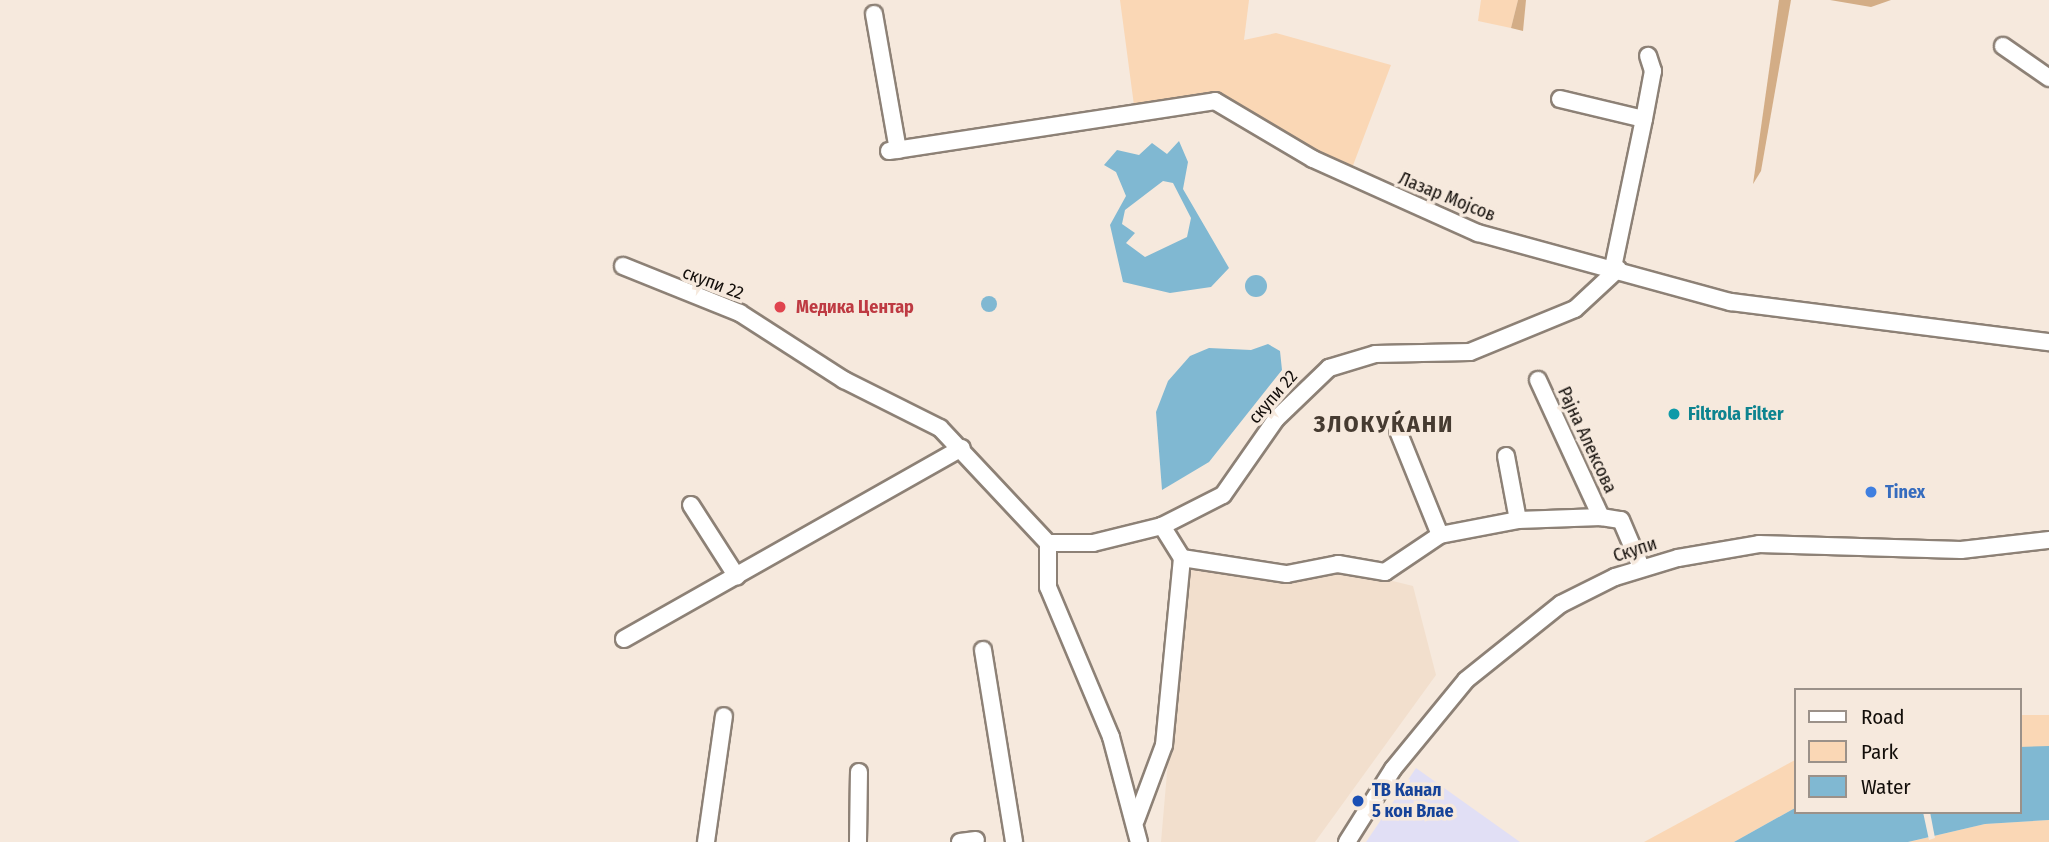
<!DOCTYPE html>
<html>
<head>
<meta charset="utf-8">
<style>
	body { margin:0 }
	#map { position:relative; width:2049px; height:842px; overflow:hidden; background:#f6e9dd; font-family:"Fira Sans Condensed",sans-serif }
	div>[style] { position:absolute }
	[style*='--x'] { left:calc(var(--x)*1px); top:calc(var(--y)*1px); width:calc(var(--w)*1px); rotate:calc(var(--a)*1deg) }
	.commercial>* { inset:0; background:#e1dff5 }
	.built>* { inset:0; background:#f2dfcd }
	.green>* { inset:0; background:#fad7b5; transform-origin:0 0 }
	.forest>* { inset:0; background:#d3ad86 }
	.water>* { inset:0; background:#80b8d2 }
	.round { border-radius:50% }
	.pier>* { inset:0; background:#f6e9dd }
	.roads { filter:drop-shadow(2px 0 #8d8176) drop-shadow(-2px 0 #8d8176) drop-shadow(0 2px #8d8176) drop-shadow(0 -2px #8d8176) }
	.minor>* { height:16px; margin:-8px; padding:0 8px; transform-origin:8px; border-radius:8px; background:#fff }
	.dots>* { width:19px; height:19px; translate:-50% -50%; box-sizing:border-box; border:4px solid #f6e9dd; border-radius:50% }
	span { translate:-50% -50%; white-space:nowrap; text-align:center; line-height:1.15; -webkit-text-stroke:7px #f6e9dd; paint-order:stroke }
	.street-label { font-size:18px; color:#130e0a }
	.health-label { font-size:18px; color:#be3a42; font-weight:700 }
	.left { translate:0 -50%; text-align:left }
	.culture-label { font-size:18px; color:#0d838f; font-weight:700 }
	.shop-label { font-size:18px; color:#366cbe; font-weight:700 }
	.transit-label { font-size:18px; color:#164399; font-weight:700 }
	.district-label { font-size:24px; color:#463b31; font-weight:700; letter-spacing:2px }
	.legend { position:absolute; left:1794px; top:688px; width:228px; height:126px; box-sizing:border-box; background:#f6e9dd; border:2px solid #9b9189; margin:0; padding:9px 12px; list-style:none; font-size:21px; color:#130e0a }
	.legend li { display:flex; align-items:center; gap:14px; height:35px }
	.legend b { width:35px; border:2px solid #9b9189 }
</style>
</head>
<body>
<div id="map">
	<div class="commercial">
		<div style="clip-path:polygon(1416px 768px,1520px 842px,1366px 842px)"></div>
	</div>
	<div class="built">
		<div style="clip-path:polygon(1185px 565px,1336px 567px,1413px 586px,1436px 675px,1315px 842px,1161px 842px)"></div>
	</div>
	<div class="green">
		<div style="clip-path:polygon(1120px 0,1249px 0,1244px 40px,1276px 33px,1391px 65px,1349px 176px,1227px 106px,1135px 113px)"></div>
		<div style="clip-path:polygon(1481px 0,1518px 0,1511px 28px,1478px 21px)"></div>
		<div style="left:2019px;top:715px;width:30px;height:32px"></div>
		<div style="clip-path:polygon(1795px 760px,1795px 808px,1734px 842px,1644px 842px)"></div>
		<div style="clip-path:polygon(2049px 820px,2049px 842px,1908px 842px,1985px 824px)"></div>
	</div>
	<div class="forest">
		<div style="clip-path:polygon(1518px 0,1526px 0,1523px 31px,1511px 28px)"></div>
		<div style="clip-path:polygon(1779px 0,1791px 0,1761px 171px,1753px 184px)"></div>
		<div style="clip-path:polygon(1830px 0,1891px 0,1871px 7px)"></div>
	</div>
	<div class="water">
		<div style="clip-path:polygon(evenodd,1179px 141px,1188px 162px,1183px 189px,1229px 268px,1211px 287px,1170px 293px,1123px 282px,1110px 225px,1126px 196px,1116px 172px,1104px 165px,1117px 150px,1139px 155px,1152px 143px,1167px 154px,1179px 141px,1163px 181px,1173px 183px,1191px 218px,1187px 237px,1145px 257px,1126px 243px,1135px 233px,1122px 224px,1125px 210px,1163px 181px)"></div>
		<div class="round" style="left:1245px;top:275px;width:22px;height:22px"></div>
		<div class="round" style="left:981px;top:296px;width:16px;height:16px"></div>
		<div style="clip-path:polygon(1268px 344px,1280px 351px,1282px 370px,1209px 462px,1162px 490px,1156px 412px,1168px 381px,1190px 356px,1209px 348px,1251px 350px)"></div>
		<div style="clip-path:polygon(2049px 746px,2049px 820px,1985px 824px,1908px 842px,1734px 842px,1795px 808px,2019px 812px,2019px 747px)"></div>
	</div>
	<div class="pier">
		<div style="clip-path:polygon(1923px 812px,1930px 812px,1935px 838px,1929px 840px)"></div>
	</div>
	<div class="roads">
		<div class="minor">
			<div style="--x:874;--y:14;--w:138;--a:80"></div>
			<div style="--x:2003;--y:46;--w:56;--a:34.8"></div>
			<div style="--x:1560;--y:99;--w:86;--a:13.4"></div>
			<div style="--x:1644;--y:119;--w:151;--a:101.8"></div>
			<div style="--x:1644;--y:119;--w:49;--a:-79.4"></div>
			<div style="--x:1653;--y:71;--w:16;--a:-108"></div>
			<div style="--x:889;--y:151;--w:330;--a:-8.7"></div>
			<div style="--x:1215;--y:101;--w:114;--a:30.6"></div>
			<div style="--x:1313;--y:159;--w:181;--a:24.2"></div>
			<div style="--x:1478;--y:233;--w:262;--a:15.3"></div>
			<div style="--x:1731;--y:302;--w:321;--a:7.2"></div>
			<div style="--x:623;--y:266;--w:126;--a:21.9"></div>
			<div style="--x:740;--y:313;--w:124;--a:32.8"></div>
			<div style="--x:844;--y:380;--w:107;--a:26.6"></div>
			<div style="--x:940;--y:428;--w:158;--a:46.8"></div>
			<div style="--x:1048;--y:543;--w:45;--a:0"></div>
			<div style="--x:1093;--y:543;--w:71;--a:-13.8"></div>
			<div style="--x:1162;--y:526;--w:68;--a:-26.9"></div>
			<div style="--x:1223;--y:495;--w:93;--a:-55.1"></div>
			<div style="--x:1276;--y:419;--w:74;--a:-43.9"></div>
			<div style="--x:1329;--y:368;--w:48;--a:-16.9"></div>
			<div style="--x:1375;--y:354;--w:95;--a:-1.2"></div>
			<div style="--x:1470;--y:352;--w:113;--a:-22.3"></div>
			<div style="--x:1575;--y:309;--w:59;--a:-42.9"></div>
			<div style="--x:1538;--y:380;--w:151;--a:65.3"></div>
			<div style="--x:1398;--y:431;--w:112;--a:68"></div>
			<div style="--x:1506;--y:456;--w:65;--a:79.4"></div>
			<div style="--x:691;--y:505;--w:85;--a:57.4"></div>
			<div style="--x:1048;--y:543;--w:44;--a:90"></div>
			<div style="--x:1048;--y:587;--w:163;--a:67.2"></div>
			<div style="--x:1111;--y:737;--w:109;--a:75.1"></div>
			<div style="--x:1182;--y:558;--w:106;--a:8.7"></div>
			<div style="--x:1287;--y:574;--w:52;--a:-11.1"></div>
			<div style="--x:1338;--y:564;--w:48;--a:9.7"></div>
			<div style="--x:1385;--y:572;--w:66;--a:-33.9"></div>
			<div style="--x:1440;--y:535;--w:79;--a:-10.9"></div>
			<div style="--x:1518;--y:520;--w:83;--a:-2.1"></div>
			<div style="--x:1601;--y:517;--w:20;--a:9"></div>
			<div style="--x:1621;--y:520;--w:51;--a:66.9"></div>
			<div style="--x:624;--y:639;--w:388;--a:-29.5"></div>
			<div style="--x:983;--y:650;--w:194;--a:80.8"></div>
			<div style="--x:1136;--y:820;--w:80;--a:-69.5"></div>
			<div style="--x:1164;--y:745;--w:188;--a:-84.5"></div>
			<div style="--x:1182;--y:558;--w:38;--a:-122"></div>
			<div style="--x:706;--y:842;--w:127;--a:-81.9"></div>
			<div style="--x:858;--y:842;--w:70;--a:-89.2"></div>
			<div style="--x:960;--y:842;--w:16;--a:-7"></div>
			<div style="--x:1347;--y:842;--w:86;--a:-57.8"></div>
			<div style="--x:1393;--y:769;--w:115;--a:-50.6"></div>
			<div style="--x:1466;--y:680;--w:122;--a:-38.7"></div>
			<div style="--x:1561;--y:604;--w:60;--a:-26.6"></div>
			<div style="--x:1615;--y:577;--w:66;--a:-16.8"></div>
			<div style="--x:1678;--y:558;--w:82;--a:-9.8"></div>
			<div style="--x:1759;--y:544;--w:202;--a:1.7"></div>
			<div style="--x:1961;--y:550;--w:89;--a:-6.5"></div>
		</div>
	</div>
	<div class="dots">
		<div style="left:780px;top:307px;background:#e0444e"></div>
		<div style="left:1674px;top:414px;background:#0f9aa8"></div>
		<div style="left:1871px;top:492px;background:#3f7fe0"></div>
		<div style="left:1358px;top:801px;background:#1a4fb4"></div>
	</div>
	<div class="street-label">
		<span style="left:1447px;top:197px;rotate:22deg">Лазар Мојсов</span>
		<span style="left:713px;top:283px;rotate:21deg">скупи 22</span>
		<span style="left:1273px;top:397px;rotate:-49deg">скупи 22</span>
		<span style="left:1587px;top:440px;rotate:65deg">Рајна Алексова</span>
		<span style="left:1635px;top:550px;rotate:-18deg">Скупи</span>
	</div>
	<div class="health-label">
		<span class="left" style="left:796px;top:307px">Медика Центар</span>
	</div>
	<div class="culture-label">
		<span class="left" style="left:1688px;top:414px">Filtrola Filter</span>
	</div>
	<div class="shop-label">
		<span class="left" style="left:1885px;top:492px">Tinex</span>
	</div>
	<div class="transit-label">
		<span class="left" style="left:1372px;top:801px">ТВ Канал<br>5 кон Влае</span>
	</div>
	<div class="district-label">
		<span style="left:1384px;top:425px">ЗЛОКУЌАНИ</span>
	</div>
	<ul class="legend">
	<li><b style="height:9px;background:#fff"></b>Road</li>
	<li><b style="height:19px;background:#fad7b5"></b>Park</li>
	<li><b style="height:19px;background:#80b8d2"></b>Water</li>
	</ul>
</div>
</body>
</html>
